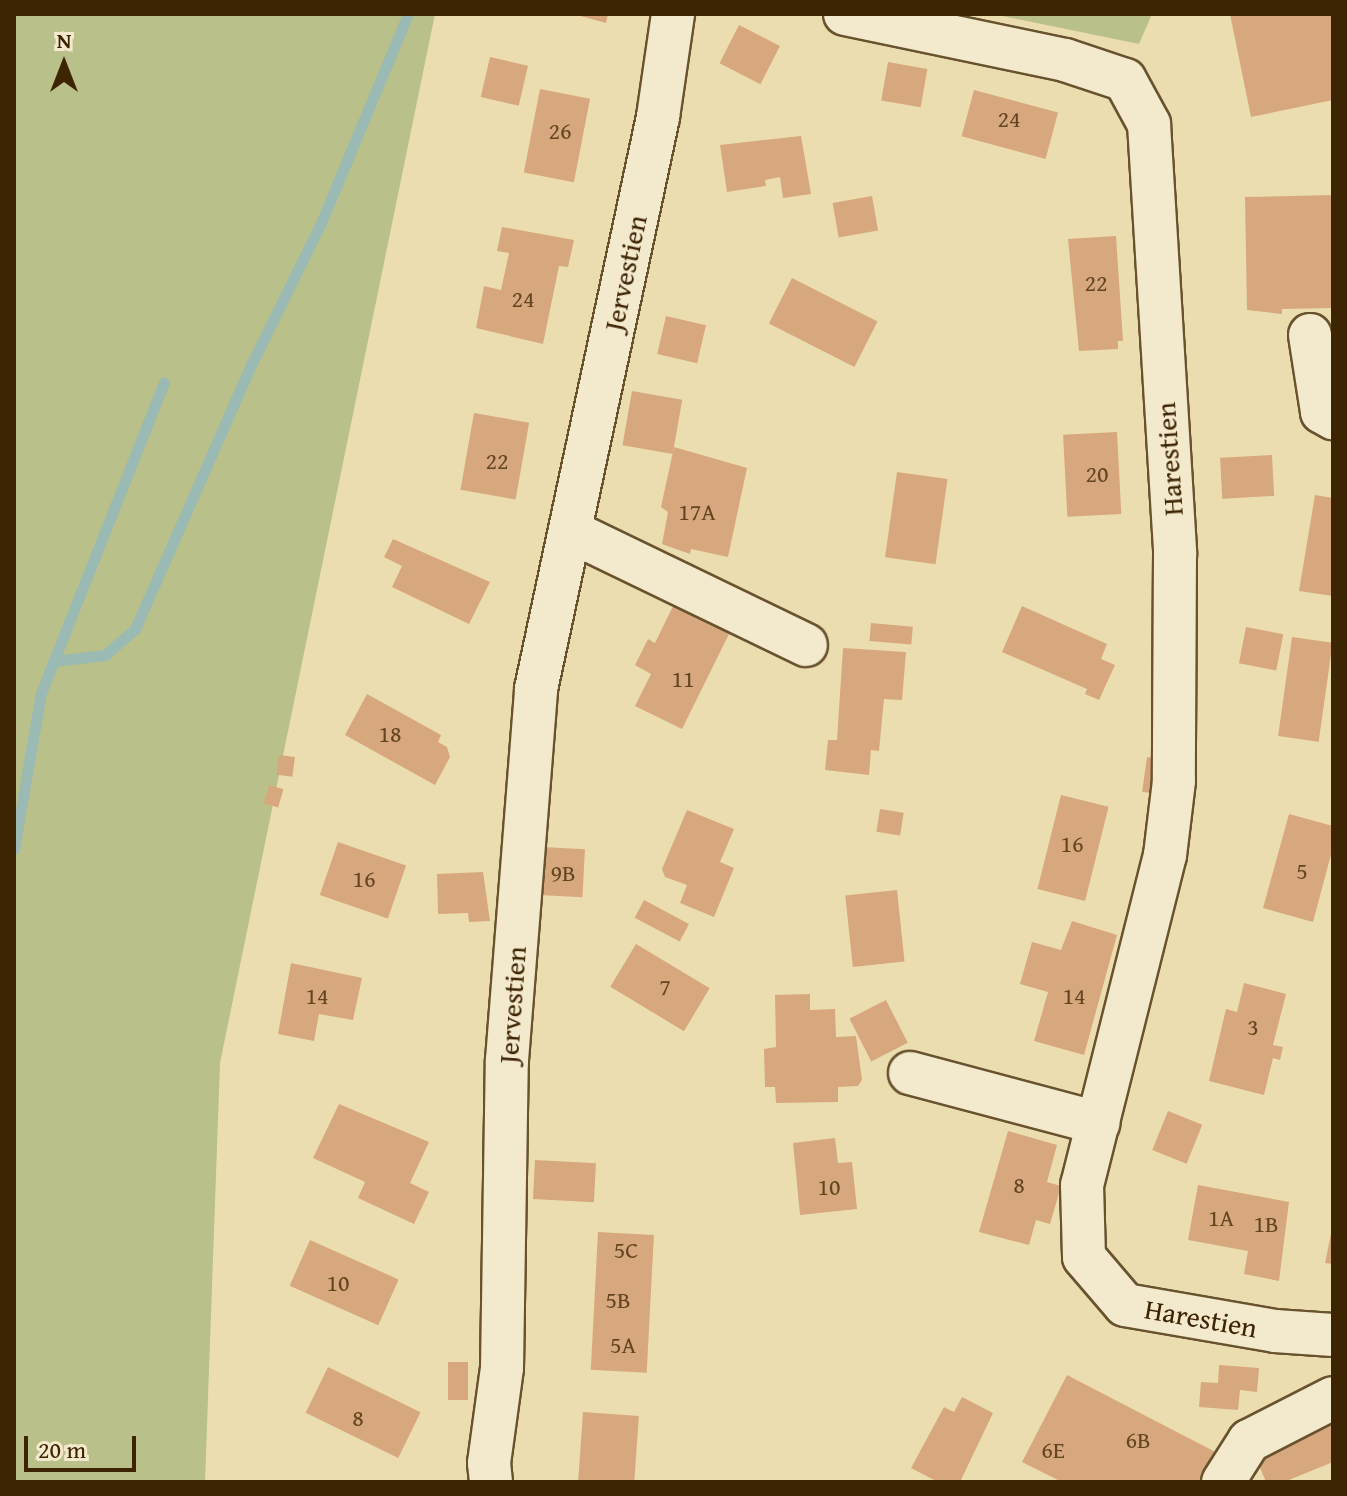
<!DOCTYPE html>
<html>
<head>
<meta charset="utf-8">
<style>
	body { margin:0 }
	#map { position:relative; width:1347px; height:1496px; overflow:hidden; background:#ecddb0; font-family:"Gentium Book Plus",serif }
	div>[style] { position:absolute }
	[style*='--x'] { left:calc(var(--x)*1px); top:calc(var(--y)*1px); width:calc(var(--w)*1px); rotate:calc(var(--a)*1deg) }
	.green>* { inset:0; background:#bac089 }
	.stream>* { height:11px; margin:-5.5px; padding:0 5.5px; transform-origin:5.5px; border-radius:5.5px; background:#9abab3 }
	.building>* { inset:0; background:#d7a87d; transform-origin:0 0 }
	.roads { filter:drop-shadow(2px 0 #69522e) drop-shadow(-2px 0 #69522e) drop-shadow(0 2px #69522e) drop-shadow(0 -2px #69522e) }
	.minor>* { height:42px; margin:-21px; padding:0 21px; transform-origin:21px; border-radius:21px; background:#f3e9cc }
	span { translate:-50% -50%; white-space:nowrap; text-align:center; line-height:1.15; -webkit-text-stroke:6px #f3e9cc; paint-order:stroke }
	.number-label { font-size:24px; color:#644522 }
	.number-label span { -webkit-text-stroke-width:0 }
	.street-label { font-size:28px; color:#3d2403 }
	.frame { position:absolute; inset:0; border:16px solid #3d2403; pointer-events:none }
	.north { position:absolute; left:24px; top:24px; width:80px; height:80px; -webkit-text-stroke:6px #f3e9cc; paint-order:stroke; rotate:0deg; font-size:22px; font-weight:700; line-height:32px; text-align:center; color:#3d2403 }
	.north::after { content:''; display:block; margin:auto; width:28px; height:36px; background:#3d2403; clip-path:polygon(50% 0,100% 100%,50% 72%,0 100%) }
	.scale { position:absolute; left:24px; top:1436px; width:112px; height:36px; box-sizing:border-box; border:4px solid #3d2403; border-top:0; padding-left:10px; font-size:24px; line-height:28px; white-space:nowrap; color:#3d2403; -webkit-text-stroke:6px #f3e9cc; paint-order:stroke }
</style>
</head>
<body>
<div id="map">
	<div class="green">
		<div style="clip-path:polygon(14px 14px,435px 14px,220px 1063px,205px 1482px,14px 1482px)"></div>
		<div style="clip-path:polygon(993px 14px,1152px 14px,1139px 44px)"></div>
	</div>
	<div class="stream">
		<div style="--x:54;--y:661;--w:51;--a:-6.7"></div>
		<div style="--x:105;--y:655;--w:40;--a:-41"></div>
		<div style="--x:135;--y:629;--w:291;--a:-66.3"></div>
		<div style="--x:252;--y:363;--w:156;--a:-63.8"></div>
		<div style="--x:321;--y:223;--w:226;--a:-67.4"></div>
		<div style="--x:14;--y:849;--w:158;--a:-80.2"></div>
		<div style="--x:41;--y:693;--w:334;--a:-68.4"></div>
	</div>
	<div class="building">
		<div style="clip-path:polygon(573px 14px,608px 14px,606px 23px)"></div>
		<div style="clip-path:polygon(1230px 14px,1333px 14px,1333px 100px,1251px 117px)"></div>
		<div style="left:739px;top:25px;width:46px;height:43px;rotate:27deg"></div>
		<div style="left:490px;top:57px;width:39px;height:41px;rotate:13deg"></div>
		<div style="left:888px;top:62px;width:40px;height:39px;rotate:10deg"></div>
		<div style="left:540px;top:89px;width:51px;height:85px;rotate:11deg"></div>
		<div style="left:974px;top:90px;width:87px;height:48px;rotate:15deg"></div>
		<div style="clip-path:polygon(801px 136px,811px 194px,783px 198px,780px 177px,765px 180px,766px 186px,727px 192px,720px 145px)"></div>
		<div style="clip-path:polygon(1333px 195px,1333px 308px,1282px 309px,1282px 314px,1247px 310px,1245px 197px)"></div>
		<div style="left:872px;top:196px;width:35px;height:40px;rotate:80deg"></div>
		<div style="clip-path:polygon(502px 227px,574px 240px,568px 267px,559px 266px,543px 344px,476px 328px,484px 286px,501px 290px,509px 253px,497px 251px)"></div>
		<div style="clip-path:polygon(1116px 236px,1123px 341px,1118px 341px,1118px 349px,1079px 351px,1068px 239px)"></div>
		<div style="left:792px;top:278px;width:96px;height:51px;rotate:27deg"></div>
		<div style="left:666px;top:316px;width:41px;height:39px;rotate:13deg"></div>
		<div style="left:632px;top:391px;width:51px;height:55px;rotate:10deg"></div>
		<div style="left:474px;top:413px;width:56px;height:78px;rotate:10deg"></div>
		<div style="left:1117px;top:432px;width:82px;height:54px;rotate:87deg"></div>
		<div style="clip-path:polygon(674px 447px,747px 468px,728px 557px,691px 549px,690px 554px,662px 544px,668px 512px,661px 507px)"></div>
		<div style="left:1272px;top:455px;width:41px;height:52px;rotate:87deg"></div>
		<div style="left:897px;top:472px;width:51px;height:86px;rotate:8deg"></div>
		<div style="clip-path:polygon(1315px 495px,1333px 498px,1333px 596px,1299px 591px)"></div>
		<div style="clip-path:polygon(393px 539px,490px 582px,469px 624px,392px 587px,402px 566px,384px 557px)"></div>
		<div style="clip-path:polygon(675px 602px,731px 630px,682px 729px,635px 706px,651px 674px,635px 665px,648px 639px,655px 643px)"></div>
		<div style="clip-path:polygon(1022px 606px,1107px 644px,1101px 659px,1115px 665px,1099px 700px,1085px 694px,1087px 689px,1002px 652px)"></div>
		<div style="left:871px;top:623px;width:42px;height:18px;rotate:5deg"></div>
		<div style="left:1246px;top:627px;width:38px;height:37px;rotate:11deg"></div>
		<div style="left:1292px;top:637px;width:41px;height:100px;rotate:8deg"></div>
		<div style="clip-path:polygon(843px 648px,906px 652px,902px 700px,884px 699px,879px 751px,871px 750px,869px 775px,825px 770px,828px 740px,837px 740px)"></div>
		<div style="clip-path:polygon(367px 694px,441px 735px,438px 742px,447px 747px,450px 757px,435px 785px,345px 735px)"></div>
		<div style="left:279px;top:755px;width:16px;height:20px;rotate:7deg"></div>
		<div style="left:1147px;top:757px;width:22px;height:35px;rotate:8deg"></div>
		<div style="left:269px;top:785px;width:15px;height:19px;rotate:16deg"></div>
		<div style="left:1061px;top:795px;width:49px;height:97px;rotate:14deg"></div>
		<div style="left:880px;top:809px;width:24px;height:23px;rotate:9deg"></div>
		<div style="clip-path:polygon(687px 810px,734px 829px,720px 862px,734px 868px,714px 917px,680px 903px,687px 885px,665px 877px,662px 869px)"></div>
		<div style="clip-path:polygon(1289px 814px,1333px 826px,1333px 847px,1313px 922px,1263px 908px)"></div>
		<div style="left:338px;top:842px;width:72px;height:56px;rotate:19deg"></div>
		<div style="left:542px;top:847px;width:43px;height:48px;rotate:3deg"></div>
		<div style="clip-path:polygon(483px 872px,490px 921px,469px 922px,468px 913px,438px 914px,437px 874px)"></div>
		<div style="left:897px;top:890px;width:72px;height:52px;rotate:84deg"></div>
		<div style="left:644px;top:900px;width:51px;height:20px;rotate:28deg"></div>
		<div style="clip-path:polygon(1072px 921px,1117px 935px,1084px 1055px,1034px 1041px,1048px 992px,1020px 984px,1032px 942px,1061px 950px)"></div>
		<div style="left:636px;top:944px;width:86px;height:50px;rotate:31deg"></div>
		<div style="clip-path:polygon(291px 963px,362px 978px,353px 1020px,319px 1014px,314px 1041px,278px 1034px)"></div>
		<div style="clip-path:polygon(1244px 983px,1286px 994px,1273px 1045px,1283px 1047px,1280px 1060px,1273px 1058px,1264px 1095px,1209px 1081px,1226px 1009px,1237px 1012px)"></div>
		<div style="clip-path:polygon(810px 994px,810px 1010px,835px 1009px,836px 1037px,856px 1036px,862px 1080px,858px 1086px,838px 1087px,838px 1102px,776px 1103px,775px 1087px,765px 1087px,764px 1049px,776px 1047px,775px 995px)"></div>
		<div style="left:886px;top:1000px;width:48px;height:41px;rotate:63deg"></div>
		<div style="clip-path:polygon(339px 1104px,429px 1142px,410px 1183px,429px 1192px,414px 1224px,358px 1198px,365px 1182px,313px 1158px)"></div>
		<div style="left:1168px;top:1111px;width:37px;height:42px;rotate:22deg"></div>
		<div style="clip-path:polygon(1008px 1131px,1057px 1145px,1047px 1182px,1061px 1186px,1050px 1224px,1036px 1220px,1029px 1245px,979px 1232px)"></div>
		<div style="clip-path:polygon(835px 1138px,838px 1163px,852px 1162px,857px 1209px,800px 1215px,793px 1143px)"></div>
		<div style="left:535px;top:1160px;width:61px;height:39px;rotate:3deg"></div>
		<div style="clip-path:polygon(1198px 1185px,1289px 1202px,1279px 1281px,1244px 1274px,1248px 1251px,1188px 1240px)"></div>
		<div style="clip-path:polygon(1332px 1229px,1333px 1229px,1333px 1264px,1325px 1263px)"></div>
		<div style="left:598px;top:1232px;width:56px;height:138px;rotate:3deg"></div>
		<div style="left:310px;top:1240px;width:97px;height:50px;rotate:24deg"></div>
		<div style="left:448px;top:1362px;width:20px;height:38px"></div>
		<div style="clip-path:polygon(1219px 1365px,1259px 1368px,1257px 1392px,1240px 1390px,1238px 1410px,1199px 1407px,1201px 1382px,1218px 1383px)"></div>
		<div style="left:328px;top:1367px;width:103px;height:51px;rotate:26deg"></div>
		<div style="clip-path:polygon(1067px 1375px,1225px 1457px,1212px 1482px,1062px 1482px,1022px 1462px)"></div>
		<div style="clip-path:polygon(962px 1397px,993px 1413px,960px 1482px,938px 1482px,911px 1468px,944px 1407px,954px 1412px)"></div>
		<div style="left:583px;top:1412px;width:56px;height:70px;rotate:4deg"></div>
		<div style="clip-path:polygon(1333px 1422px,1333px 1462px,1284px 1482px,1266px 1482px,1254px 1453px)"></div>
	</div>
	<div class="roads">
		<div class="minor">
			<div style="--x:845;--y:14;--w:225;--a:11.8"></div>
			<div style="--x:1065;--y:60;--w:63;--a:18.4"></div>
			<div style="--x:1125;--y:80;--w:50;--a:61.4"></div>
			<div style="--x:1149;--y:124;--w:431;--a:86.5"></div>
			<div style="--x:1175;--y:554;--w:227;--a:90.3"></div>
			<div style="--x:1174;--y:781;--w:75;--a:96.9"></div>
			<div style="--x:1165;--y:855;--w:340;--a:104.1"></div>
			<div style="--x:1082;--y:1185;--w:72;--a:88.4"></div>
			<div style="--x:1084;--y:1257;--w:63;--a:49.5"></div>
			<div style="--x:1125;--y:1305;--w:152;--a:9.8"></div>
			<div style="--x:1275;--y:1331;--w:58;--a:3.9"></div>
			<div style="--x:1310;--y:335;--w:78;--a:81.1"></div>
			<div style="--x:1322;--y:412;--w:13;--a:29"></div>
			<div style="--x:570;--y:531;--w:262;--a:25.8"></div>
			<div style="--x:910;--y:1073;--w:195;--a:14.9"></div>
			<div style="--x:491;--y:1482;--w:19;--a:-96"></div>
			<div style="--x:489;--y:1463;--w:96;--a:-82.2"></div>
			<div style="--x:502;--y:1368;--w:308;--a:-89.1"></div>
			<div style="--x:507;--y:1060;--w:372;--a:-85.5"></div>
			<div style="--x:536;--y:689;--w:585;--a:-77.96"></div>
			<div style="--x:658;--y:117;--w:104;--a:-81.7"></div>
			<div style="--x:1223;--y:1482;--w:49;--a:-57.6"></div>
			<div style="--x:1249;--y:1441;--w:94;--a:-27.1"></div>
		</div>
	</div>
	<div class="number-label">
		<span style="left:1009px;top:119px">24</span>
		<span style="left:560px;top:131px">26</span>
		<span style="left:1096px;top:283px">22</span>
		<span style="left:523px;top:299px">24</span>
		<span style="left:497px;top:461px">22</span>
		<span style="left:1097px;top:474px">20</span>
		<span style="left:697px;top:512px">17A</span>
		<span style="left:683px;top:679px">11</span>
		<span style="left:390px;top:734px">18</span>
		<span style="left:1072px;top:844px">16</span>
		<span style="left:1302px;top:871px">5</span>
		<span style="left:563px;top:873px">9B</span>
		<span style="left:364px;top:879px">16</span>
		<span style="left:665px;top:987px">7</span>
		<span style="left:317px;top:996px">14</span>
		<span style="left:1074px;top:996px">14</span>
		<span style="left:1253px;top:1027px">3</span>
		<span style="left:1019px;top:1185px">8</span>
		<span style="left:829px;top:1187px">10</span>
		<span style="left:1221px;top:1218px">1A</span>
		<span style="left:1266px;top:1224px">1B</span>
		<span style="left:626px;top:1250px">5C</span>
		<span style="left:338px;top:1283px">10</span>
		<span style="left:618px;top:1300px">5B</span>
		<span style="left:623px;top:1345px">5A</span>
		<span style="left:358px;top:1418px">8</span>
		<span style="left:1138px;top:1440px">6B</span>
		<span style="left:1053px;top:1450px">6E</span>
	</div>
	<div class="street-label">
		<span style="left:625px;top:273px;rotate:-78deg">Jervestien</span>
		<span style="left:1169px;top:459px;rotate:-94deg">Harestien</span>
		<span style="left:512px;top:1005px;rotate:-86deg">Jervestien</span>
		<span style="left:1201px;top:1318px;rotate:10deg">Harestien</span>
	</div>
	<div class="frame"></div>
	<div class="north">N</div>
	<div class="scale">20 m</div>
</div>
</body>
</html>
